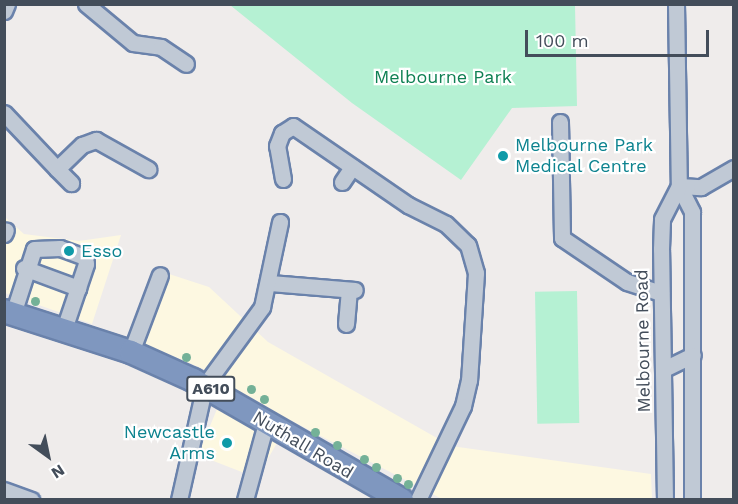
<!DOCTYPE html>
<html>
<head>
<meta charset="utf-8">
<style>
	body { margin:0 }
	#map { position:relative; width:738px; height:504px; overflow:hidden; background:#efeceb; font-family:"Work Sans",sans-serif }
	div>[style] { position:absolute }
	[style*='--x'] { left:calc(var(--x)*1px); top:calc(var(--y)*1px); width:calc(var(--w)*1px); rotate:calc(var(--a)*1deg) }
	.commercial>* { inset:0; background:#fdf8e1 }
	.green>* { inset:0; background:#b5f1d3; transform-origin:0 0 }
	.roads { filter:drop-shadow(2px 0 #6a82ab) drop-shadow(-2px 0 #6a82ab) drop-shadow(0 2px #6a82ab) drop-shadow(0 -2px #6a82ab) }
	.minor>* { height:15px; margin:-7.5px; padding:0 7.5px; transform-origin:7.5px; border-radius:7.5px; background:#c0c9d5 }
	.highway>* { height:22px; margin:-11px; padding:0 11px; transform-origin:11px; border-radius:11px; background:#7f97bf }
	.trees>* { width:9px; height:9px; margin:-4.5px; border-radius:50%; background:#74b197 }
	.dots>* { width:16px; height:16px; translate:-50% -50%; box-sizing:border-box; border:3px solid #fff; border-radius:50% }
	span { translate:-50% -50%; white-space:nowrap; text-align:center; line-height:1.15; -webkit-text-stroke:4.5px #fff; paint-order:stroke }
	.shield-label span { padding:2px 4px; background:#fff; border:2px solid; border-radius:4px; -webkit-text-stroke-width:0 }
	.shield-label { font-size:16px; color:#434d5a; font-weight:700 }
	.park-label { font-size:18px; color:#0f8053 }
	.culture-label { font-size:18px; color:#0d838f }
	.left { translate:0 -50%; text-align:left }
	.right { translate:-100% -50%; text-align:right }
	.street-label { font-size:18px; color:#434d5a }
	.frame { position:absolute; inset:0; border:6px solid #434d5a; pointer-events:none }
	.north { position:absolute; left:18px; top:426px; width:60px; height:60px; -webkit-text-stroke:4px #fff; paint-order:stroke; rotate:147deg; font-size:16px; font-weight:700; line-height:24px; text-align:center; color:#434d5a }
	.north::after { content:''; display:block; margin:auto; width:21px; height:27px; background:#434d5a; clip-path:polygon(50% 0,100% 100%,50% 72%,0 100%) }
	.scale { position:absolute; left:525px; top:30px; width:184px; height:27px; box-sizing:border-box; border:3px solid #434d5a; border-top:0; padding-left:8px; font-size:18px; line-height:21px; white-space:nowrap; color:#434d5a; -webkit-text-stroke:4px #fff; paint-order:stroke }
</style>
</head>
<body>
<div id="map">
	<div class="commercial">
		<div style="clip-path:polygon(5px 217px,24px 234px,79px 241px,121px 235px,92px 324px,5px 293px)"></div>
		<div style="clip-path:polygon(166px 273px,209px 287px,268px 342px,451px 446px,651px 474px,652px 499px,442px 499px,290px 420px,257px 478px,198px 455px,229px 380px,140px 342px)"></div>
	</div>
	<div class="green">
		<div style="clip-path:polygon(230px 5px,575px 5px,577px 106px,512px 108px,461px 180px,352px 103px)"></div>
		<div style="left:577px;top:291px;width:132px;height:42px;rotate:89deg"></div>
	</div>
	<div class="roads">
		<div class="minor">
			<div style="--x:86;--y:4;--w:61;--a:39.7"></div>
			<div style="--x:133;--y:43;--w:28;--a:8"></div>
			<div style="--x:161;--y:47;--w:30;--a:34"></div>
			<div style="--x:676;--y:4;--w:182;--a:89.1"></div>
			<div style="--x:679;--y:186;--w:29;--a:63"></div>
			<div style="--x:692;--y:212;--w:288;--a:90"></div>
			<div style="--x:4;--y:11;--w:8;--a:-67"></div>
			<div style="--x:4;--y:113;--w:77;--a:46.6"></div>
			<div style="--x:57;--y:169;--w:35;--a:-44"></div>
			<div style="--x:82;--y:145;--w:15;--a:-20"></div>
			<div style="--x:96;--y:140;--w:60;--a:29.1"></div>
			<div style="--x:560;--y:122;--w:116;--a:89"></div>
			<div style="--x:562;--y:238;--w:78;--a:34.1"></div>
			<div style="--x:627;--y:282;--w:36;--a:18"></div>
			<div style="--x:57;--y:169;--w:20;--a:45"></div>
			<div style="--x:283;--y:179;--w:34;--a:-100"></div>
			<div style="--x:277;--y:146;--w:14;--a:-69"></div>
			<div style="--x:282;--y:133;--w:13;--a:-32"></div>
			<div style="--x:293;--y:126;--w:140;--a:34.5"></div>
			<div style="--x:408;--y:205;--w:42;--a:26.6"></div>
			<div style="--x:446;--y:224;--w:30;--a:44"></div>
			<div style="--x:468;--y:245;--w:29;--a:74"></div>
			<div style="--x:476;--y:273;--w:107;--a:93.7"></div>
			<div style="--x:469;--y:380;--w:27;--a:103"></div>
			<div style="--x:463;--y:406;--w:104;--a:115.6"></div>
			<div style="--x:342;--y:182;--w:18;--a:-56"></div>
			<div style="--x:679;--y:186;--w:22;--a:3"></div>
			<div style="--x:701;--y:187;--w:38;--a:-30"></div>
			<div style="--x:4;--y:234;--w:4;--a:-63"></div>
			<div style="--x:24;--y:268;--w:58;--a:20.3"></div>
			<div style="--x:270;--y:283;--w:85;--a:4.7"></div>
			<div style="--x:13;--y:314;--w:68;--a:-72.1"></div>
			<div style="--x:34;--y:249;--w:26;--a:-2"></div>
			<div style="--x:60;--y:248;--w:27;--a:20"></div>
			<div style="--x:85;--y:257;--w:7;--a:82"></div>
			<div style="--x:86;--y:264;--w:69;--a:108.7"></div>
			<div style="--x:346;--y:324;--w:34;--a:-85"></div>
			<div style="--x:131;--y:352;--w:82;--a:-69.4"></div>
			<div style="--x:664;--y:369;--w:32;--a:-26"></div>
			<div style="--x:4;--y:490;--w:29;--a:20"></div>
			<div style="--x:179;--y:500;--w:118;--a:-77.3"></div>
			<div style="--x:205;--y:385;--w:97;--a:-53.8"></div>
			<div style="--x:262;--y:307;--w:87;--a:-78"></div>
			<div style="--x:245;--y:500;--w:80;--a:-74.7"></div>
			<div style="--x:665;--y:500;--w:251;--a:-90.9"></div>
			<div style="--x:661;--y:249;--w:30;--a:-88"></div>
			<div style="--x:662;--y:219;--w:37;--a:-63"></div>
		</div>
		<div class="highway">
			<div style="--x:4;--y:311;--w:133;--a:17.9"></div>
			<div style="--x:131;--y:352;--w:68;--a:24.3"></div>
			<div style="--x:193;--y:380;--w:241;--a:29.9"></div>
		</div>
	</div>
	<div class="trees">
		<div style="left:35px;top:301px"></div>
		<div style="left:186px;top:357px"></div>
		<div style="left:251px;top:389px"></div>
		<div style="left:264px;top:399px"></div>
		<div style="left:315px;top:432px"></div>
		<div style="left:337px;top:445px"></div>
		<div style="left:364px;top:459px"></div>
		<div style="left:376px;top:467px"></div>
		<div style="left:397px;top:478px"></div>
		<div style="left:408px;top:484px"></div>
	</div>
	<div class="dots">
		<div style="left:503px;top:156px;background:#0f9aa8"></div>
		<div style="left:69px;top:251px;background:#0f9aa8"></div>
		<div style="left:227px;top:443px;background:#0f9aa8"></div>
	</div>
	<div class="shield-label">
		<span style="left:211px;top:389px">A610</span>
	</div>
	<div class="park-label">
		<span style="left:443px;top:77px">Melbourne Park</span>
	</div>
	<div class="culture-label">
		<span class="left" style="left:515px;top:156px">Melbourne Park<br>Medical Centre</span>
		<span class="left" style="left:81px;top:251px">Esso</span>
		<span class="right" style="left:215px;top:443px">Newcastle<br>Arms</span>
	</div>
	<div class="street-label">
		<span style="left:643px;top:341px;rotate:-91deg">Melbourne Road</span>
		<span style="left:303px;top:445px;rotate:31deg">Nuthall Road</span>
	</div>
	<div class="frame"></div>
	<div class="north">N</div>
	<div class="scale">100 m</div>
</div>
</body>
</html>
